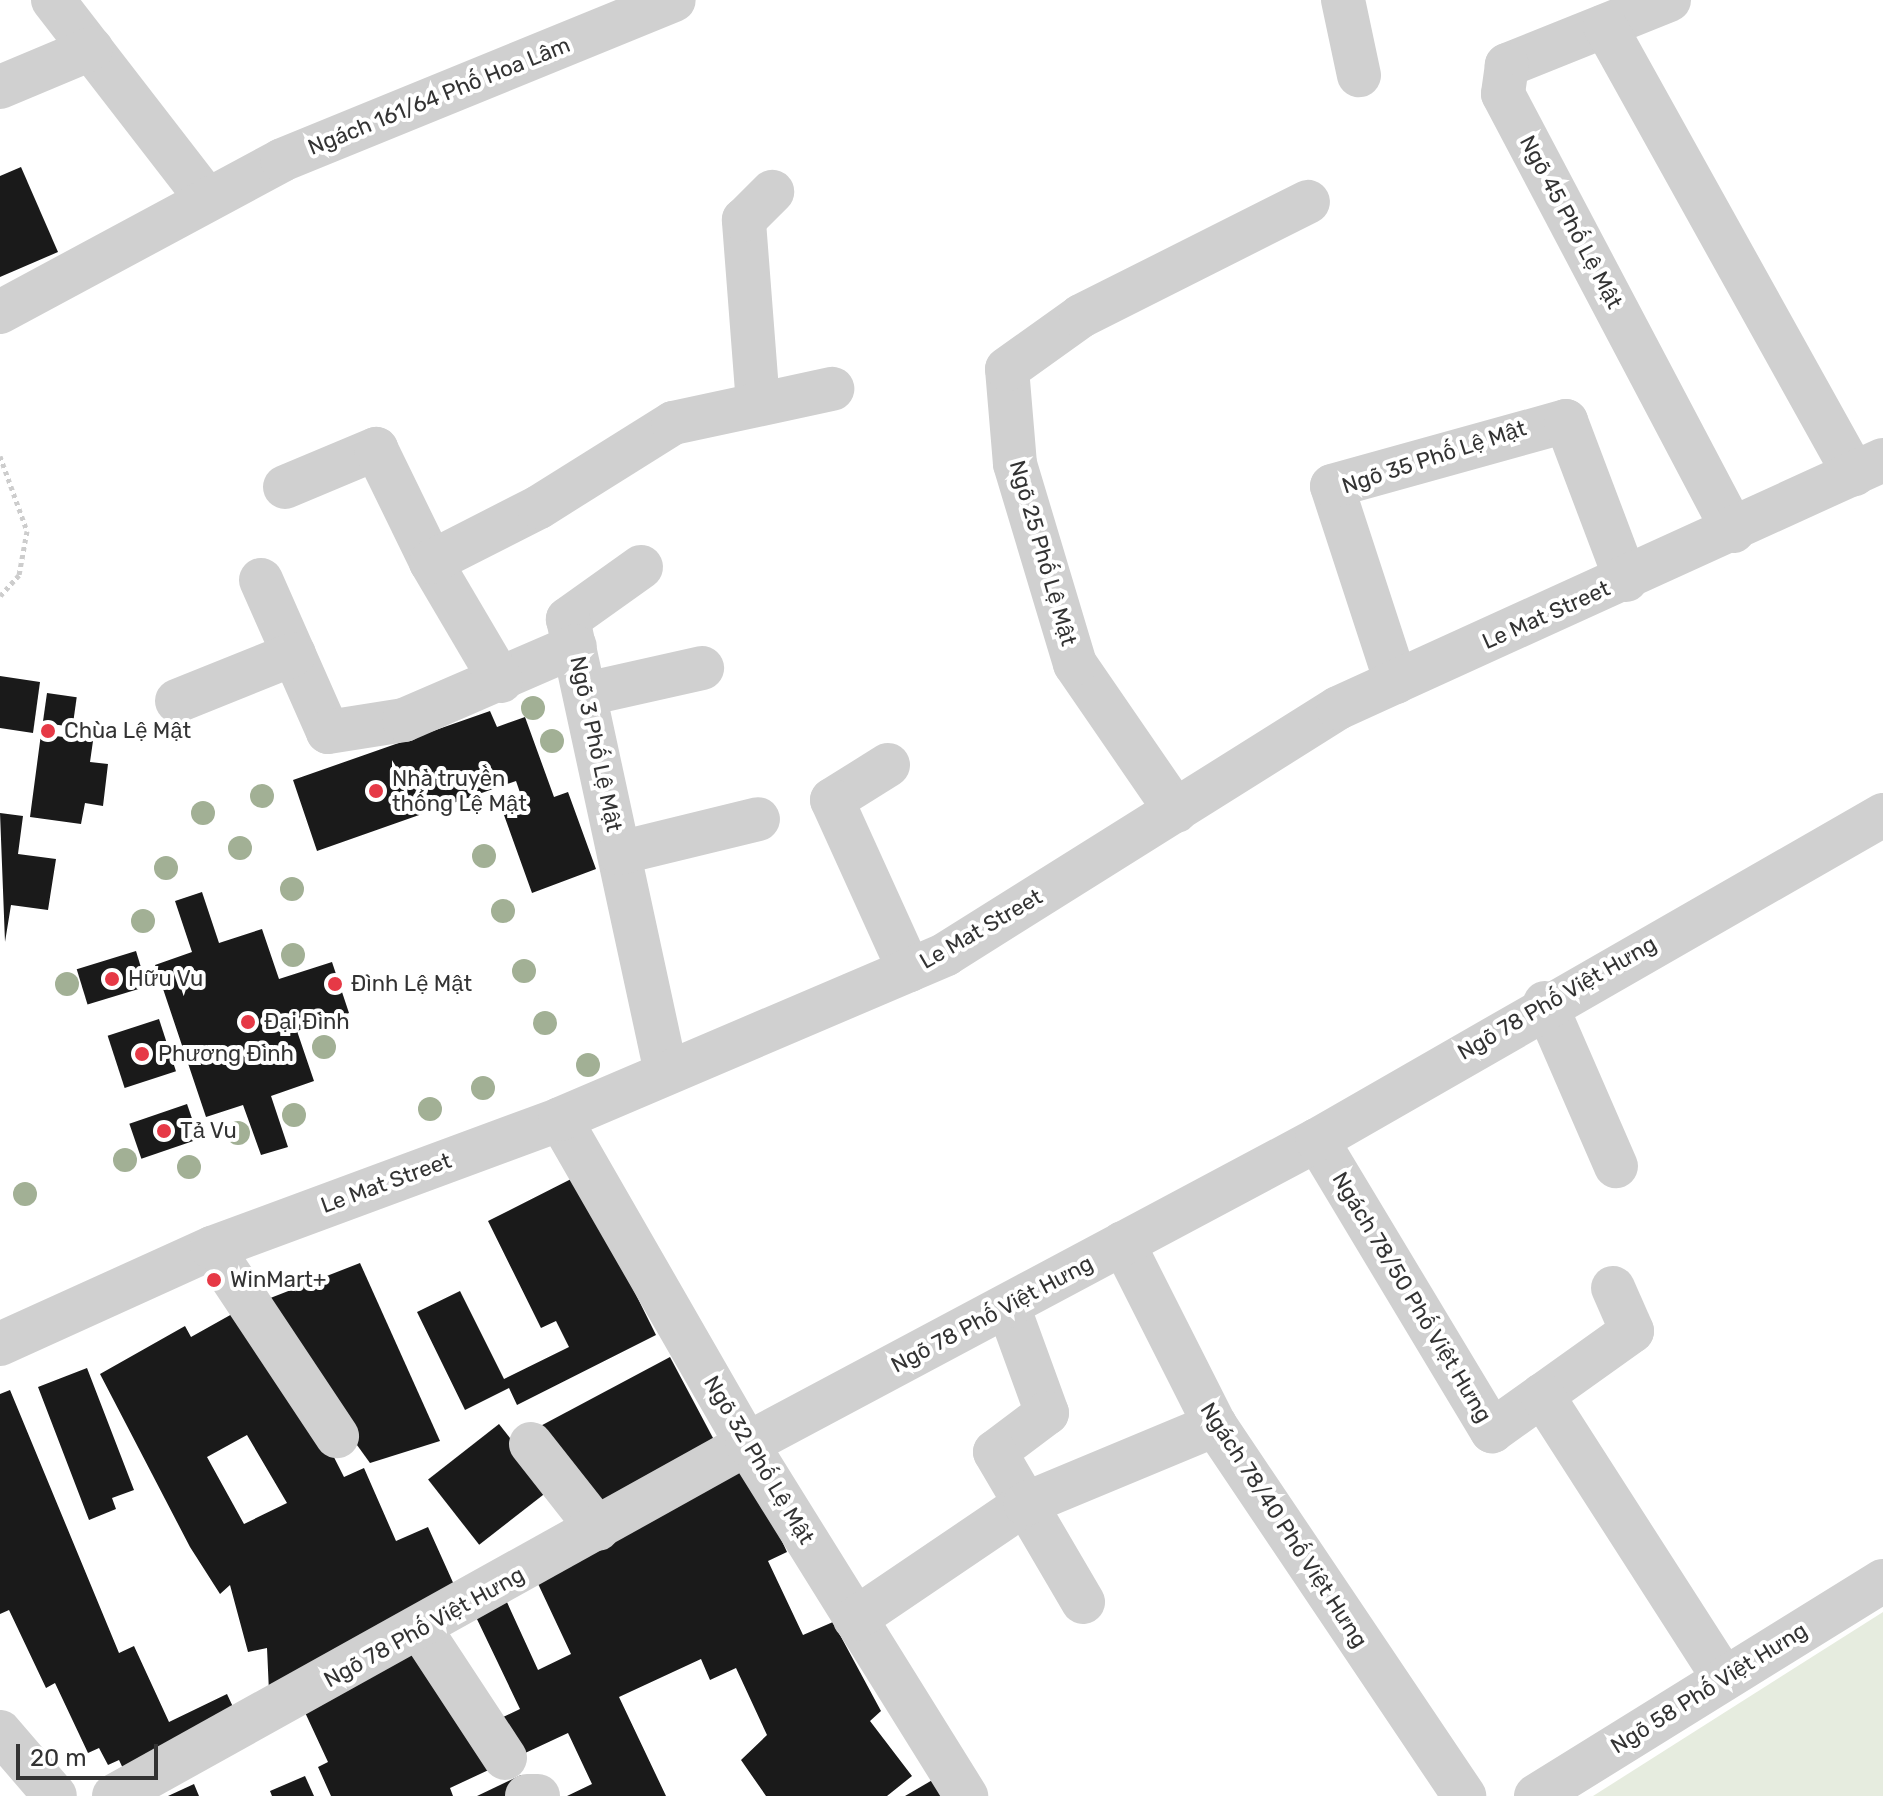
<!DOCTYPE html>
<html>
<head>
<meta charset="utf-8">
<style>
	body { margin:0 }
	#map { position:relative; width:1883px; height:1796px; overflow:hidden; background:#fff; font-family:Rubik,sans-serif }
	div>[style] { position:absolute }
	[style*='--x'] { left:calc(var(--x)*1px); top:calc(var(--y)*1px); width:calc(var(--w)*1px); rotate:calc(var(--a)*1deg) }
	.green>* { inset:0; background:#e6ecdf }
	.building>* { inset:0; background:#1a1a1a; transform-origin:0 0 }
	.path>* { height:5px; margin-top:-2.5px; transform-origin:0; background:repeating-linear-gradient(90deg,#cdcdcd 0 4px,transparent 0 8px) }
	.minor>* { height:44px; margin:-22px; padding:0 22px; transform-origin:22px; border-radius:22px; background:#d0d0d0 }
	.trees>* { width:24px; height:24px; margin:-12px; border-radius:50%; background:#a2b095 }
	.dots>* { width:22px; height:22px; translate:-50% -50%; box-sizing:border-box; border:4px solid #fff; border-radius:50% }
	span { translate:-50% -50%; white-space:nowrap; text-align:center; line-height:1.15; -webkit-text-stroke:8px #fff; paint-order:stroke }
	.street-label { font-size:22px; color:#333 }
	.poi-label { font-size:22px; color:#333 }
	.left { translate:0 -50%; text-align:left }
	.scale { position:absolute; left:16px; top:1744px; width:142px; height:36px; box-sizing:border-box; border:4px solid #333; border-top:0; padding-left:10px; font-size:24px; line-height:28px; white-space:nowrap; color:#333; -webkit-text-stroke:6px #fff; paint-order:stroke }
</style>
</head>
<body>
<div id="map">
	<div class="green">
		<div style="clip-path:polygon(1883px 1612px,1883px 1796px,1593px 1796px)"></div>
	</div>
	<div class="building">
		<div style="clip-path:polygon(21px 167px,58px 252px,0 277px,0 176px)"></div>
		<div style="clip-path:polygon(0 676px,40px 682px,33px 733px,0 728px)"></div>
		<div style="left:47px;top:693px;width:30px;height:30px;rotate:8deg"></div>
		<div style="clip-path:polygon(490px 711px,497px 727px,525px 717px,554px 797px,568px 792px,596px 869px,532px 893px,504px 815px,525px 807px,516px 781px,317px 851px,293px 780px)"></div>
		<div style="clip-path:polygon(41px 734px,93px 741px,90px 762px,108px 764px,103px 806px,85px 803px,81px 824px,30px 817px)"></div>
		<div style="clip-path:polygon(0 813px,23px 816px,18px 854px,56px 859px,48px 910px,11px 905px,5px 942px)"></div>
		<div style="clip-path:polygon(202px 892px,219px 943px,262px 929px,279px 979px,332px 962px,349px 1013px,297px 1031px,314px 1081px,271px 1096px,288px 1147px,261px 1155px,243px 1105px,206px 1117px,155px 965px,192px 952px,175px 901px)"></div>
		<div style="left:136px;top:951px;width:37px;height:62px;rotate:73deg"></div>
		<div style="left:159px;top:1019px;width:55px;height:54px;rotate:72deg"></div>
		<div style="left:187px;top:1104px;width:37px;height:61px;rotate:71deg"></div>
		<div style="clip-path:polygon(577px 1176px,656px 1335px,517px 1405px,509px 1388px,465px 1410px,417px 1312px,460px 1291px,504px 1379px,569px 1347px,556px 1321px,541px 1328px,488px 1221px)"></div>
		<div style="clip-path:polygon(360px 1263px,440px 1441px,370px 1463px,255px 1304px)"></div>
		<div style="clip-path:polygon(evenodd,241px 1309px,306px 1402px,344px 1477px,364px 1468px,396px 1541px,428px 1527px,460px 1598px,269px 1692px,267px 1648px,248px 1652px,230px 1585px,220px 1594px,190px 1547px,100px 1374px,185px 1326px,191px 1337px,241px 1309px,247px 1435px,287px 1503px,244px 1524px,207px 1457px,247px 1435px)"></div>
		<div style="left:670px;top:1357px;width:95px;height:151px;rotate:62deg"></div>
		<div style="clip-path:polygon(87px 1368px,134px 1490px,112px 1498px,116px 1509px,89px 1520px,38px 1387px)"></div>
		<div style="clip-path:polygon(10px 1390px,119px 1653px,134px 1646px,169px 1722px,227px 1694px,240px 1722px,128px 1779px,119px 1760px,108px 1765px,99px 1748px,88px 1753px,55px 1683px,46px 1688px,9px 1610px,0 1614px,0 1394px)"></div>
		<div style="left:499px;top:1424px;width:83px;height:90px;rotate:52deg"></div>
		<div style="clip-path:polygon(747px 1465px,787px 1552px,768px 1561px,803px 1635px,833px 1622px,881px 1711px,870px 1721px,912px 1776px,887px 1796px,766px 1796px,741px 1760px,767px 1735px,736px 1668px,710px 1680px,701px 1659px,619px 1697px,666px 1796px,567px 1796px,592px 1784px,568px 1733px,450px 1788px,453px 1796px,331px 1796px,318px 1767px,328px 1762px,302px 1706px,426px 1648px,467px 1734px,520px 1709px,475px 1615px,506px 1600px,538px 1670px,571px 1654px,532px 1571px)"></div>
		<div style="clip-path:polygon(521px 1775px,531px 1796px,477px 1796px)"></div>
		<div style="clip-path:polygon(941px 1775px,953px 1796px,905px 1796px)"></div>
		<div style="clip-path:polygon(305px 1776px,314px 1796px,272px 1796px,270px 1791px)"></div>
		<div style="clip-path:polygon(194px 1784px,199px 1796px,168px 1796px)"></div>
	</div>
	<div class="path">
		<div style="--x:0;--y:456;--w:80;--a:70.2"></div>
		<div style="--x:27;--y:531;--w:45;--a:100.3"></div>
		<div style="--x:19;--y:575;--w:28;--a:132"></div>
	</div>
	<div class="minor">
		<div style="--x:53;--y:0;--w:252;--a:52.3"></div>
		<div style="--x:1343;--y:0;--w:77;--a:78"></div>
		<div style="--x:1669;--y:0;--w:175;--a:158.1"></div>
		<div style="--x:1507;--y:65;--w:29;--a:98"></div>
		<div style="--x:1503;--y:94;--w:494;--a:62.2"></div>
		<div style="--x:1605;--y:26;--w:513;--a:60.93"></div>
		<div style="--x:0;--y:87;--w:99;--a:-22.7"></div>
		<div style="--x:0;--y:312;--w:320;--a:-28.3"></div>
		<div style="--x:282;--y:160;--w:423;--a:-22.2"></div>
		<div style="--x:758;--y:404;--w:185;--a:-94.4"></div>
		<div style="--x:744;--y:220;--w:40;--a:-45"></div>
		<div style="--x:285;--y:487;--w:99;--a:-22.7"></div>
		<div style="--x:376;--y:449;--w:126;--a:64"></div>
		<div style="--x:641;--y:567;--w:90;--a:144.5"></div>
		<div style="--x:568;--y:619;--w:464;--a:77.8"></div>
		<div style="--x:261;--y:580;--w:166;--a:66.2"></div>
		<div style="--x:328;--y:732;--w:77;--a:-9"></div>
		<div style="--x:404;--y:720;--w:186;--a:-23.4"></div>
		<div style="--x:501;--y:681;--w:138;--a:-120.5"></div>
		<div style="--x:431;--y:562;--w:121;--a:-27"></div>
		<div style="--x:539;--y:507;--w:158;--a:-32.1"></div>
		<div style="--x:673;--y:423;--w:163;--a:-12.1"></div>
		<div style="--x:1396;--y:682;--w:206;--a:-108.1"></div>
		<div style="--x:1332;--y:486;--w:243;--a:-15.5"></div>
		<div style="--x:1566;--y:421;--w:170;--a:69.3"></div>
		<div style="--x:586;--y:694;--w:119;--a:-12.6"></div>
		<div style="--x:177;--y:701;--w:126;--a:-21.9"></div>
		<div style="--x:888;--y:765;--w:66;--a:148"></div>
		<div style="--x:832;--y:800;--w:187;--a:65.6"></div>
		<div style="--x:1176;--y:811;--w:178;--a:-124.5"></div>
		<div style="--x:1075;--y:664;--w:209;--a:-106.7"></div>
		<div style="--x:1015;--y:464;--w:95;--a:-94.8"></div>
		<div style="--x:1007;--y:369;--w:91;--a:-35.6"></div>
		<div style="--x:1081;--y:316;--w:254;--a:-26.7"></div>
		<div style="--x:619;--y:853;--w:143;--a:-13.7"></div>
		<div style="--x:1545;--y:1003;--w:178;--a:66.5"></div>
		<div style="--x:560;--y:1119;--w:375;--a:60.1"></div>
		<div style="--x:747;--y:1444;--w:415;--a:58.1"></div>
		<div style="--x:1317;--y:1140;--w:340;--a:59"></div>
		<div style="--x:1492;--y:1431;--w:172;--a:-35.5"></div>
		<div style="--x:1632;--y:1331;--w:47;--a:-113.8"></div>
		<div style="--x:1123;--y:1243;--w:204;--a:63.2"></div>
		<div style="--x:1215;--y:1425;--w:447;--a:56.1"></div>
		<div style="--x:212;--y:1248;--w:226;--a:56.4"></div>
		<div style="--x:1008;--y:1306;--w:114;--a:70"></div>
		<div style="--x:1047;--y:1413;--w:65;--a:143.1"></div>
		<div style="--x:995;--y:1452;--w:174;--a:59.6"></div>
		<div style="--x:0;--y:1344;--w:233;--a:-24.4"></div>
		<div style="--x:212;--y:1248;--w:371;--a:-20.3"></div>
		<div style="--x:560;--y:1119;--w:420;--a:-23.1"></div>
		<div style="--x:946;--y:954;--w:463;--a:-32.1"></div>
		<div style="--x:1338;--y:708;--w:599;--a:-24.47"></div>
		<div style="--x:1542;--y:1395;--w:337;--a:57.3"></div>
		<div style="--x:531;--y:1444;--w:108;--a:51.8"></div>
		<div style="--x:855;--y:1619;--w:205;--a:-34.1"></div>
		<div style="--x:1025;--y:1504;--w:206;--a:-22.6"></div>
		<div style="--x:421;--y:1630;--w:153;--a:56.7"></div>
		<div style="--x:0;--y:1732;--w:84;--a:49.3"></div>
		<div style="--x:114;--y:1796;--w:724;--a:-29.08"></div>
		<div style="--x:747;--y:1444;--w:646;--a:-28.07"></div>
		<div style="--x:1317;--y:1140;--w:653;--a:-29.86"></div>
		<div style="--x:527;--y:1796;--w:11;--a:0"></div>
		<div style="--x:1536;--y:1796;--w:408;--a:-31.8"></div>
	</div>
	<div class="trees">
		<div style="left:533px;top:708px"></div>
		<div style="left:552px;top:741px"></div>
		<div style="left:262px;top:796px"></div>
		<div style="left:203px;top:813px"></div>
		<div style="left:240px;top:848px"></div>
		<div style="left:484px;top:856px"></div>
		<div style="left:166px;top:868px"></div>
		<div style="left:292px;top:889px"></div>
		<div style="left:503px;top:911px"></div>
		<div style="left:143px;top:921px"></div>
		<div style="left:293px;top:955px"></div>
		<div style="left:524px;top:971px"></div>
		<div style="left:67px;top:984px"></div>
		<div style="left:545px;top:1023px"></div>
		<div style="left:324px;top:1047px"></div>
		<div style="left:588px;top:1065px"></div>
		<div style="left:483px;top:1088px"></div>
		<div style="left:430px;top:1109px"></div>
		<div style="left:294px;top:1115px"></div>
		<div style="left:238px;top:1133px"></div>
		<div style="left:125px;top:1160px"></div>
		<div style="left:189px;top:1167px"></div>
		<div style="left:25px;top:1194px"></div>
	</div>
	<div class="dots">
		<div style="left:48px;top:731px;background:#e63946"></div>
		<div style="left:376px;top:791px;background:#e63946"></div>
		<div style="left:112px;top:979px;background:#e63946"></div>
		<div style="left:335px;top:984px;background:#e63946"></div>
		<div style="left:248px;top:1022px;background:#e63946"></div>
		<div style="left:142px;top:1054px;background:#e63946"></div>
		<div style="left:164px;top:1131px;background:#e63946"></div>
		<div style="left:214px;top:1280px;background:#e63946"></div>
	</div>
	<div class="street-label">
		<span style="left:439px;top:96px;rotate:-22deg">Ngách 161/64 Phố Hoa Lâm</span>
		<span style="left:1571px;top:222px;rotate:62deg">Ngõ 45 Phố Lệ Mật</span>
		<span style="left:1434px;top:457px;rotate:-18deg">Ngõ 35 Phố Lệ Mật</span>
		<span style="left:1043px;top:553px;rotate:74deg">Ngõ 25 Phố Lệ Mật</span>
		<span style="left:1546px;top:615px;rotate:-24deg">Le Mat Street</span>
		<span style="left:596px;top:744px;rotate:78deg">Ngõ 3 Phố Lệ Mật</span>
		<span style="left:981px;top:929px;rotate:-30deg">Le Mat Street</span>
		<span style="left:1557px;top:998px;rotate:-30deg">Ngõ 78 Phố Việt Hưng</span>
		<span style="left:386px;top:1183px;rotate:-20deg">Le Mat Street</span>
		<span style="left:1412px;top:1297px;rotate:59deg">Ngách 78/50 Phố Việt Hưng</span>
		<span style="left:992px;top:1314px;rotate:-28deg">Ngõ 78 Phố Việt Hưng</span>
		<span style="left:759px;top:1460px;rotate:59deg">Ngõ 32 Phố Lệ Mật</span>
		<span style="left:1284px;top:1525px;rotate:57deg">Ngách 78/40 Phố Việt Hưng</span>
		<span style="left:424px;top:1627px;rotate:-29deg">Ngõ 78 Phố Việt Hưng</span>
		<span style="left:1709px;top:1688px;rotate:-32deg">Ngõ 58 Phố Việt Hưng</span>
	</div>
	<div class="poi-label">
		<span class="left" style="left:64px;top:731px">Chùa Lệ Mật</span>
		<span class="left" style="left:392px;top:791px">Nhà truyền<br>thống Lệ Mật</span>
		<span class="left" style="left:128px;top:979px">Hữu Vu</span>
		<span class="left" style="left:351px;top:984px">Đình Lệ Mật</span>
		<span class="left" style="left:264px;top:1022px">Đại Đình</span>
		<span class="left" style="left:158px;top:1054px">Phương Đình</span>
		<span class="left" style="left:180px;top:1131px">Tả Vu</span>
		<span class="left" style="left:230px;top:1280px">WinMart+</span>
	</div>
	<div class="scale">20 m</div>
</div>
</body>
</html>
